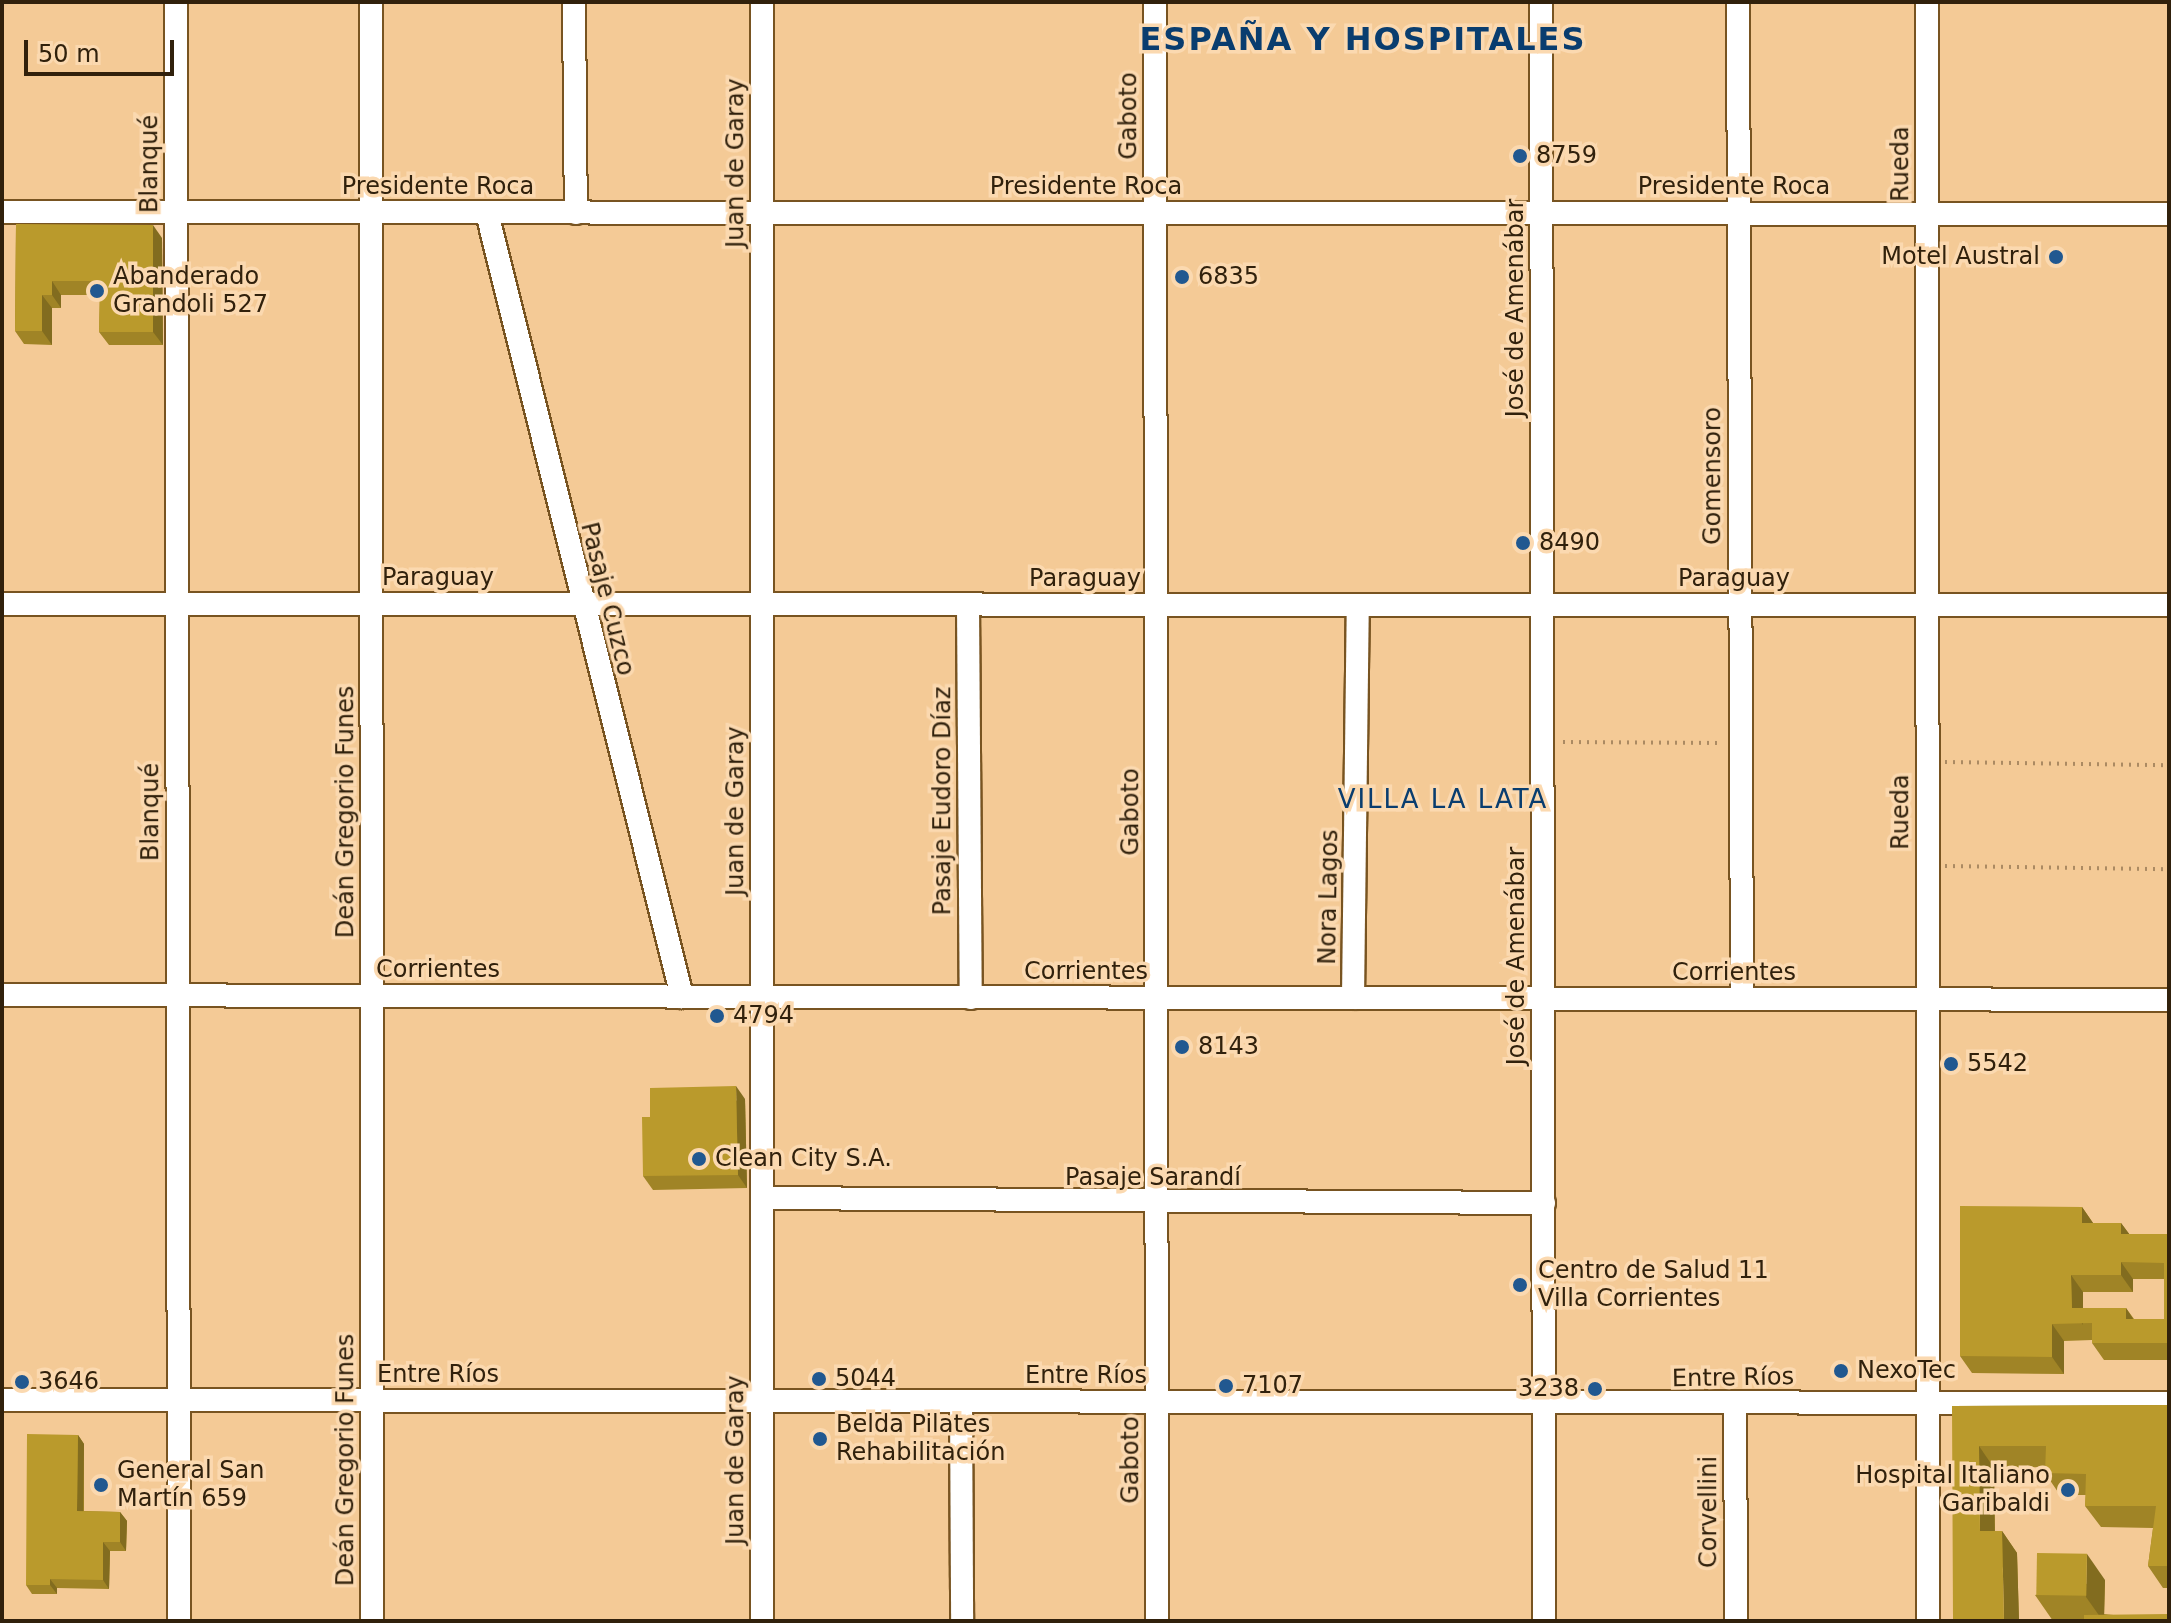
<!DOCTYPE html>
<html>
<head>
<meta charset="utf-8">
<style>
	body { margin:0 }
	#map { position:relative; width:2171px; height:1623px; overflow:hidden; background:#f4ca96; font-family:"DejaVu Sans",sans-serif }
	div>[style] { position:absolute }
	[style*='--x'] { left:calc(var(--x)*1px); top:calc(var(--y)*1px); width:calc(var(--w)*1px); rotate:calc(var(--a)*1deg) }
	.path>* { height:4px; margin-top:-2px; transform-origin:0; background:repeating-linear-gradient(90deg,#ab8a62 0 2px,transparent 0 8px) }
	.roads { filter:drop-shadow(2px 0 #785421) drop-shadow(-2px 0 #785421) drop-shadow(0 2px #785421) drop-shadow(0 -2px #785421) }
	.minor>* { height:22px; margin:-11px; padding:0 11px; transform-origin:11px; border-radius:11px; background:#fff }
	.wall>* { inset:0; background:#a08426 }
	.shaded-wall>* { inset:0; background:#826c1f }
	.building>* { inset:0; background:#ba9a2c; transform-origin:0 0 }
	.dots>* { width:22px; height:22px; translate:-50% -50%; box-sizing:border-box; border:4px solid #fbd9b0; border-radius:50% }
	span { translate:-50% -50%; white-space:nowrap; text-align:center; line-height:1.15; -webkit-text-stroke:7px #fbd9b0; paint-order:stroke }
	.street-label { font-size:24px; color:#31210c }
	.poi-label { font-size:24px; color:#31210c }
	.left { translate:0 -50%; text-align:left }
	.right { translate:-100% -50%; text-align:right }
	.neighbourhood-label { font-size:26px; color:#093d6f; letter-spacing:2px }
	.district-label { font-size:32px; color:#093d6f; font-weight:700; letter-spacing:2px }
	.frame { position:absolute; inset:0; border:4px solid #31210c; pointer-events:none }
	.scale { position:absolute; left:24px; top:40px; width:150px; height:36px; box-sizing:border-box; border:4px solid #31210c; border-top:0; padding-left:10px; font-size:24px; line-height:28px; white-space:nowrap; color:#31210c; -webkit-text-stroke:6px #fbd9b0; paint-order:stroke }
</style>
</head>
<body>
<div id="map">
	<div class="path">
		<div style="--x:1563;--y:742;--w:159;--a:0.4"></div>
		<div style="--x:1945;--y:762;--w:224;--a:0.8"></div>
		<div style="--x:1945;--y:866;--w:224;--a:0.8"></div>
	</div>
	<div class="roads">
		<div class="minor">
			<div style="--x:176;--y:2;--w:1619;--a:89.89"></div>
			<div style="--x:371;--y:2;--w:1619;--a:89.96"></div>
			<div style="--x:574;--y:2;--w:211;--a:89.5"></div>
			<div style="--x:1155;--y:2;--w:1619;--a:89.93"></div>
			<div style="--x:1541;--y:2;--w:1619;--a:89.89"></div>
			<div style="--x:1738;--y:2;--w:996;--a:89.77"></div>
			<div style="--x:1927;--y:2;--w:1619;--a:89.96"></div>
			<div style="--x:2;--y:212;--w:2167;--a:0.05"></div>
			<div style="--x:487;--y:213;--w:808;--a:76.03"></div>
			<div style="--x:2;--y:604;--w:2167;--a:0.03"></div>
			<div style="--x:968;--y:605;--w:393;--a:89.6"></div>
			<div style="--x:2;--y:995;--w:2167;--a:0.13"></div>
			<div style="--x:1353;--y:998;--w:393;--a:-89.3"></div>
			<div style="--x:762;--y:1198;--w:782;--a:0.37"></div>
			<div style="--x:2;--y:1400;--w:2167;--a:0.08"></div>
			<div style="--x:961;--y:1402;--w:219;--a:89.7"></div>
			<div style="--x:1735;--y:1403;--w:218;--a:89.7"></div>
			<div style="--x:762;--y:1621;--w:1619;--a:-90"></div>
		</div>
	</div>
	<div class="wall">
		<div style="clip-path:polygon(16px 224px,162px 238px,163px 345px,109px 345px,99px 332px,100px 295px,61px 295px,61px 308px,52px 308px,52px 345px,24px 344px,15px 331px)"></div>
		<div style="clip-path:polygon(745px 1099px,747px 1188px,653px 1190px,643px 1176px,650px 1117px)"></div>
		<div style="clip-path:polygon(evenodd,2082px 1207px,2093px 1223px,2121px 1223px,2129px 1234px,2169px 1234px,2169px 1360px,2104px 1360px,2092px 1343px,2092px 1340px,2064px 1341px,2064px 1374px,1972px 1373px,1960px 1356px,2082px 1207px,2133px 1279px,2164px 1279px,2164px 1319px,2134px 1319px,2126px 1308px,2083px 1308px,2083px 1292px,2133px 1292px,2133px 1279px)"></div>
		<div style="clip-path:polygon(2169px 1405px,2169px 1588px,2163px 1588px,2148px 1566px,2153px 1528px,2101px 1527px,2085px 1506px,2086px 1495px,2060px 1495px,2045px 1473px,2045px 1467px,1994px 1468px,1995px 1531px,2002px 1531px,2017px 1553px,2019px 1621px,1952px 1406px)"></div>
		<div style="clip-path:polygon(78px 1435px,84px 1444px,84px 1511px,120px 1512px,127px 1521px,126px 1551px,110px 1551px,109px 1589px,57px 1588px,57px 1594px,32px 1594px,26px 1585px)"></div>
		<div style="clip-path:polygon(2105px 1580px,2104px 1614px,2169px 1621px,2053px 1621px,2035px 1595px)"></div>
	</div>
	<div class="shaded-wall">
		<div style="clip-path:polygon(153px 225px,162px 238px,163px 345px,153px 332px)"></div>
		<div style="clip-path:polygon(52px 281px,61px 295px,61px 308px,52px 295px)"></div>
		<div style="clip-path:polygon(42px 295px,52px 308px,52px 345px,42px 331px)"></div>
		<div style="clip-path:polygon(736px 1086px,745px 1099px,747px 1188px,738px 1175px)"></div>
		<div style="clip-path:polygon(2082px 1207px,2093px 1223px,2082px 1223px)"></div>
		<div style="clip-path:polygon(2121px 1223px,2133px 1239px,2121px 1234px)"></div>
		<div style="clip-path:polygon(2121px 1262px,2133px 1279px,2133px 1292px,2121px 1275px)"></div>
		<div style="clip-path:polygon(2071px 1275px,2083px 1292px,2083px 1325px,2072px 1308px)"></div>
		<div style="clip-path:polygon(2126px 1308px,2137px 1325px,2126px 1319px)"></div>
		<div style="clip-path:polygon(2052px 1324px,2064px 1341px,2064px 1374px,2052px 1357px)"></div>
		<div style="clip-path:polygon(78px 1435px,84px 1444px,83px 1520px,77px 1511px)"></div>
		<div style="clip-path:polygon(1979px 1446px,1994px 1468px,1995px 1553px,1980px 1531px)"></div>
		<div style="clip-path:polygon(120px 1512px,127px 1521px,126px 1551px,120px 1542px)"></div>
		<div style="clip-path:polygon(2002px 1531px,2017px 1553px,2019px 1621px,2004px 1621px)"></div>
		<div style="clip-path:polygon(103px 1542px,110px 1551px,109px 1589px,103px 1580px)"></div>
		<div style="clip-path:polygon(2087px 1554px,2105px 1580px,2104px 1621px,2103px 1621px,2086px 1597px)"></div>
		<div style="clip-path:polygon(50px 1579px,57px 1588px,57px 1594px,50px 1585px)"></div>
	</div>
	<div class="building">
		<div style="clip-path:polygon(16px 224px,153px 225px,153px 332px,99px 332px,100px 281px,52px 281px,52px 295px,42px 295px,42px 331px,15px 331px)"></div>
		<div style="clip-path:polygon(736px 1086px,738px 1175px,643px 1176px,642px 1117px,650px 1117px,650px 1088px)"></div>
		<div style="clip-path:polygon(evenodd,1960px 1206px,2082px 1207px,2082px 1223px,2121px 1223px,2121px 1234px,2169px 1234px,2169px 1343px,2092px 1343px,2092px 1323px,2052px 1324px,2052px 1357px,1960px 1356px,1960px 1206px,2121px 1262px,2164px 1263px,2164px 1319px,2126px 1319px,2126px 1308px,2072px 1308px,2071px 1275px,2121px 1275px,2121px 1262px)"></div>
		<div style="clip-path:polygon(2169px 1405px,2169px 1566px,2148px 1566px,2156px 1506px,2085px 1506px,2086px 1474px,2045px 1473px,2046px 1446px,1979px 1446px,1980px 1531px,2002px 1531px,2004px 1621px,1953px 1621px,1952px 1406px)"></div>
		<div style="clip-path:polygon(27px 1434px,78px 1435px,77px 1511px,120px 1512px,120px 1542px,103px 1542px,103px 1580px,50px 1579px,50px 1585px,26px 1585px)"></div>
		<div style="left:2037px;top:1553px;width:50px;height:42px;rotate:1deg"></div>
		<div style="clip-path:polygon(2169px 1614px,2169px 1621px,2084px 1621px,2084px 1615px)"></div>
	</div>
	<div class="dots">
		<div style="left:1520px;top:156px;background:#215890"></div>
		<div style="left:2056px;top:257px;background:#215890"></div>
		<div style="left:1182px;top:277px;background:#215890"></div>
		<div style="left:97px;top:291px;background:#215890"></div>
		<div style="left:1523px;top:543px;background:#215890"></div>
		<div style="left:717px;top:1016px;background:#215890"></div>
		<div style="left:1182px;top:1047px;background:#215890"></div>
		<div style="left:1951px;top:1064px;background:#215890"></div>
		<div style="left:699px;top:1159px;background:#215890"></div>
		<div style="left:1520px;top:1285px;background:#215890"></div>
		<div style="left:1841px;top:1371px;background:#215890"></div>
		<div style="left:819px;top:1379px;background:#215890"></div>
		<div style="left:22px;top:1382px;background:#215890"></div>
		<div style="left:1226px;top:1386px;background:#215890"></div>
		<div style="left:1595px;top:1389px;background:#215890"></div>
		<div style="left:820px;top:1439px;background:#215890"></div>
		<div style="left:101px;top:1485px;background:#215890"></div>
		<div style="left:2068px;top:1490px;background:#215890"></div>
	</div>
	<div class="street-label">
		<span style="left:1129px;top:116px;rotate:-90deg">Gaboto</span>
		<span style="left:736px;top:163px;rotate:-90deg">Juan de Garay</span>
		<span style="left:150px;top:164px;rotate:-90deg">Blanqué</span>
		<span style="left:1901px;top:164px;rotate:-90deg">Rueda</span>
		<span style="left:438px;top:187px">Presidente Roca</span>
		<span style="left:1086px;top:187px">Presidente Roca</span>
		<span style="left:1734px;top:187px">Presidente Roca</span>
		<span style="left:1516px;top:308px;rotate:-90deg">José de Amenábar</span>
		<span style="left:1713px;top:476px;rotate:-90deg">Gomensoro</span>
		<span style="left:438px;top:578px">Paraguay</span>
		<span style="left:1085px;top:579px">Paraguay</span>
		<span style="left:1734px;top:579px">Paraguay</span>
		<span style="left:607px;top:599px;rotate:76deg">Pasaje Cuzco</span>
		<span style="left:943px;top:801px;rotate:-90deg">Pasaje Eudoro Díaz</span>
		<span style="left:736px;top:811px;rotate:-90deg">Juan de Garay</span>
		<span style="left:151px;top:812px;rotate:-90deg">Blanqué</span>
		<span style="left:346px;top:812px;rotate:-90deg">Deán Gregorio Funes</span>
		<span style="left:1131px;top:812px;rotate:-90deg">Gaboto</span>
		<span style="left:1901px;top:812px;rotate:-90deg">Rueda</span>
		<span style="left:1329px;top:897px;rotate:-89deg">Nora Lagos</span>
		<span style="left:1517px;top:956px;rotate:-90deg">José de Amenábar</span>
		<span style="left:438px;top:970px">Corrientes</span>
		<span style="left:1086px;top:972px">Corrientes</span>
		<span style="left:1734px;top:973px">Corrientes</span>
		<span style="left:1153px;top:1178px">Pasaje Sarandí</span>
		<span style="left:438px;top:1375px">Entre Ríos</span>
		<span style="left:1086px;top:1376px">Entre Ríos</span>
		<span style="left:1733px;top:1378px;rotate:-1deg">Entre Ríos</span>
		<span style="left:346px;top:1460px;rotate:-90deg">Deán Gregorio Funes</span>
		<span style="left:736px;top:1460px;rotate:-90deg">Juan de Garay</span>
		<span style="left:1131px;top:1460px;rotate:-90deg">Gaboto</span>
		<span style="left:1709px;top:1512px;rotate:-90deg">Corvellini</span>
	</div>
	<div class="poi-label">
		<span class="left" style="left:1536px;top:156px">8759</span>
		<span class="right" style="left:2040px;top:257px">Motel Austral</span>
		<span class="left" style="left:113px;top:291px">Abanderado<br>Grandoli 527</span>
		<span class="left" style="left:1198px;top:277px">6835</span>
		<span class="left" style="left:1539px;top:543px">8490</span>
		<span class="left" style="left:733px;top:1016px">4794</span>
		<span class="left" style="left:1198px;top:1047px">8143</span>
		<span class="left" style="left:1967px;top:1064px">5542</span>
		<span class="left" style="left:715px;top:1159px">Clean City S.A.</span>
		<span class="left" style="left:1538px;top:1285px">Centro de Salud 11<br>Villa Corrientes</span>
		<span class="left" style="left:1857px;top:1371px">NexoTec</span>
		<span class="left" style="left:835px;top:1379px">5044</span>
		<span class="left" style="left:38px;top:1382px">3646</span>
		<span class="left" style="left:1242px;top:1386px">7107</span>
		<span class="right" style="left:1579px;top:1389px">3238</span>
		<span class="left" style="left:836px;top:1439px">Belda Pilates<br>Rehabilitación</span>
		<span class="left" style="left:117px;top:1485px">General San<br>Martín 659</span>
		<span class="right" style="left:2050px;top:1490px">Hospital Italiano<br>Garibaldi</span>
	</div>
	<div class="neighbourhood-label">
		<span style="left:1443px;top:800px">VILLA LA LATA</span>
	</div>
	<div class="district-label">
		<span style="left:1363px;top:39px">ESPAÑA Y HOSPITALES</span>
	</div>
	<div class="frame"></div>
	<div class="scale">50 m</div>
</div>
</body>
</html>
